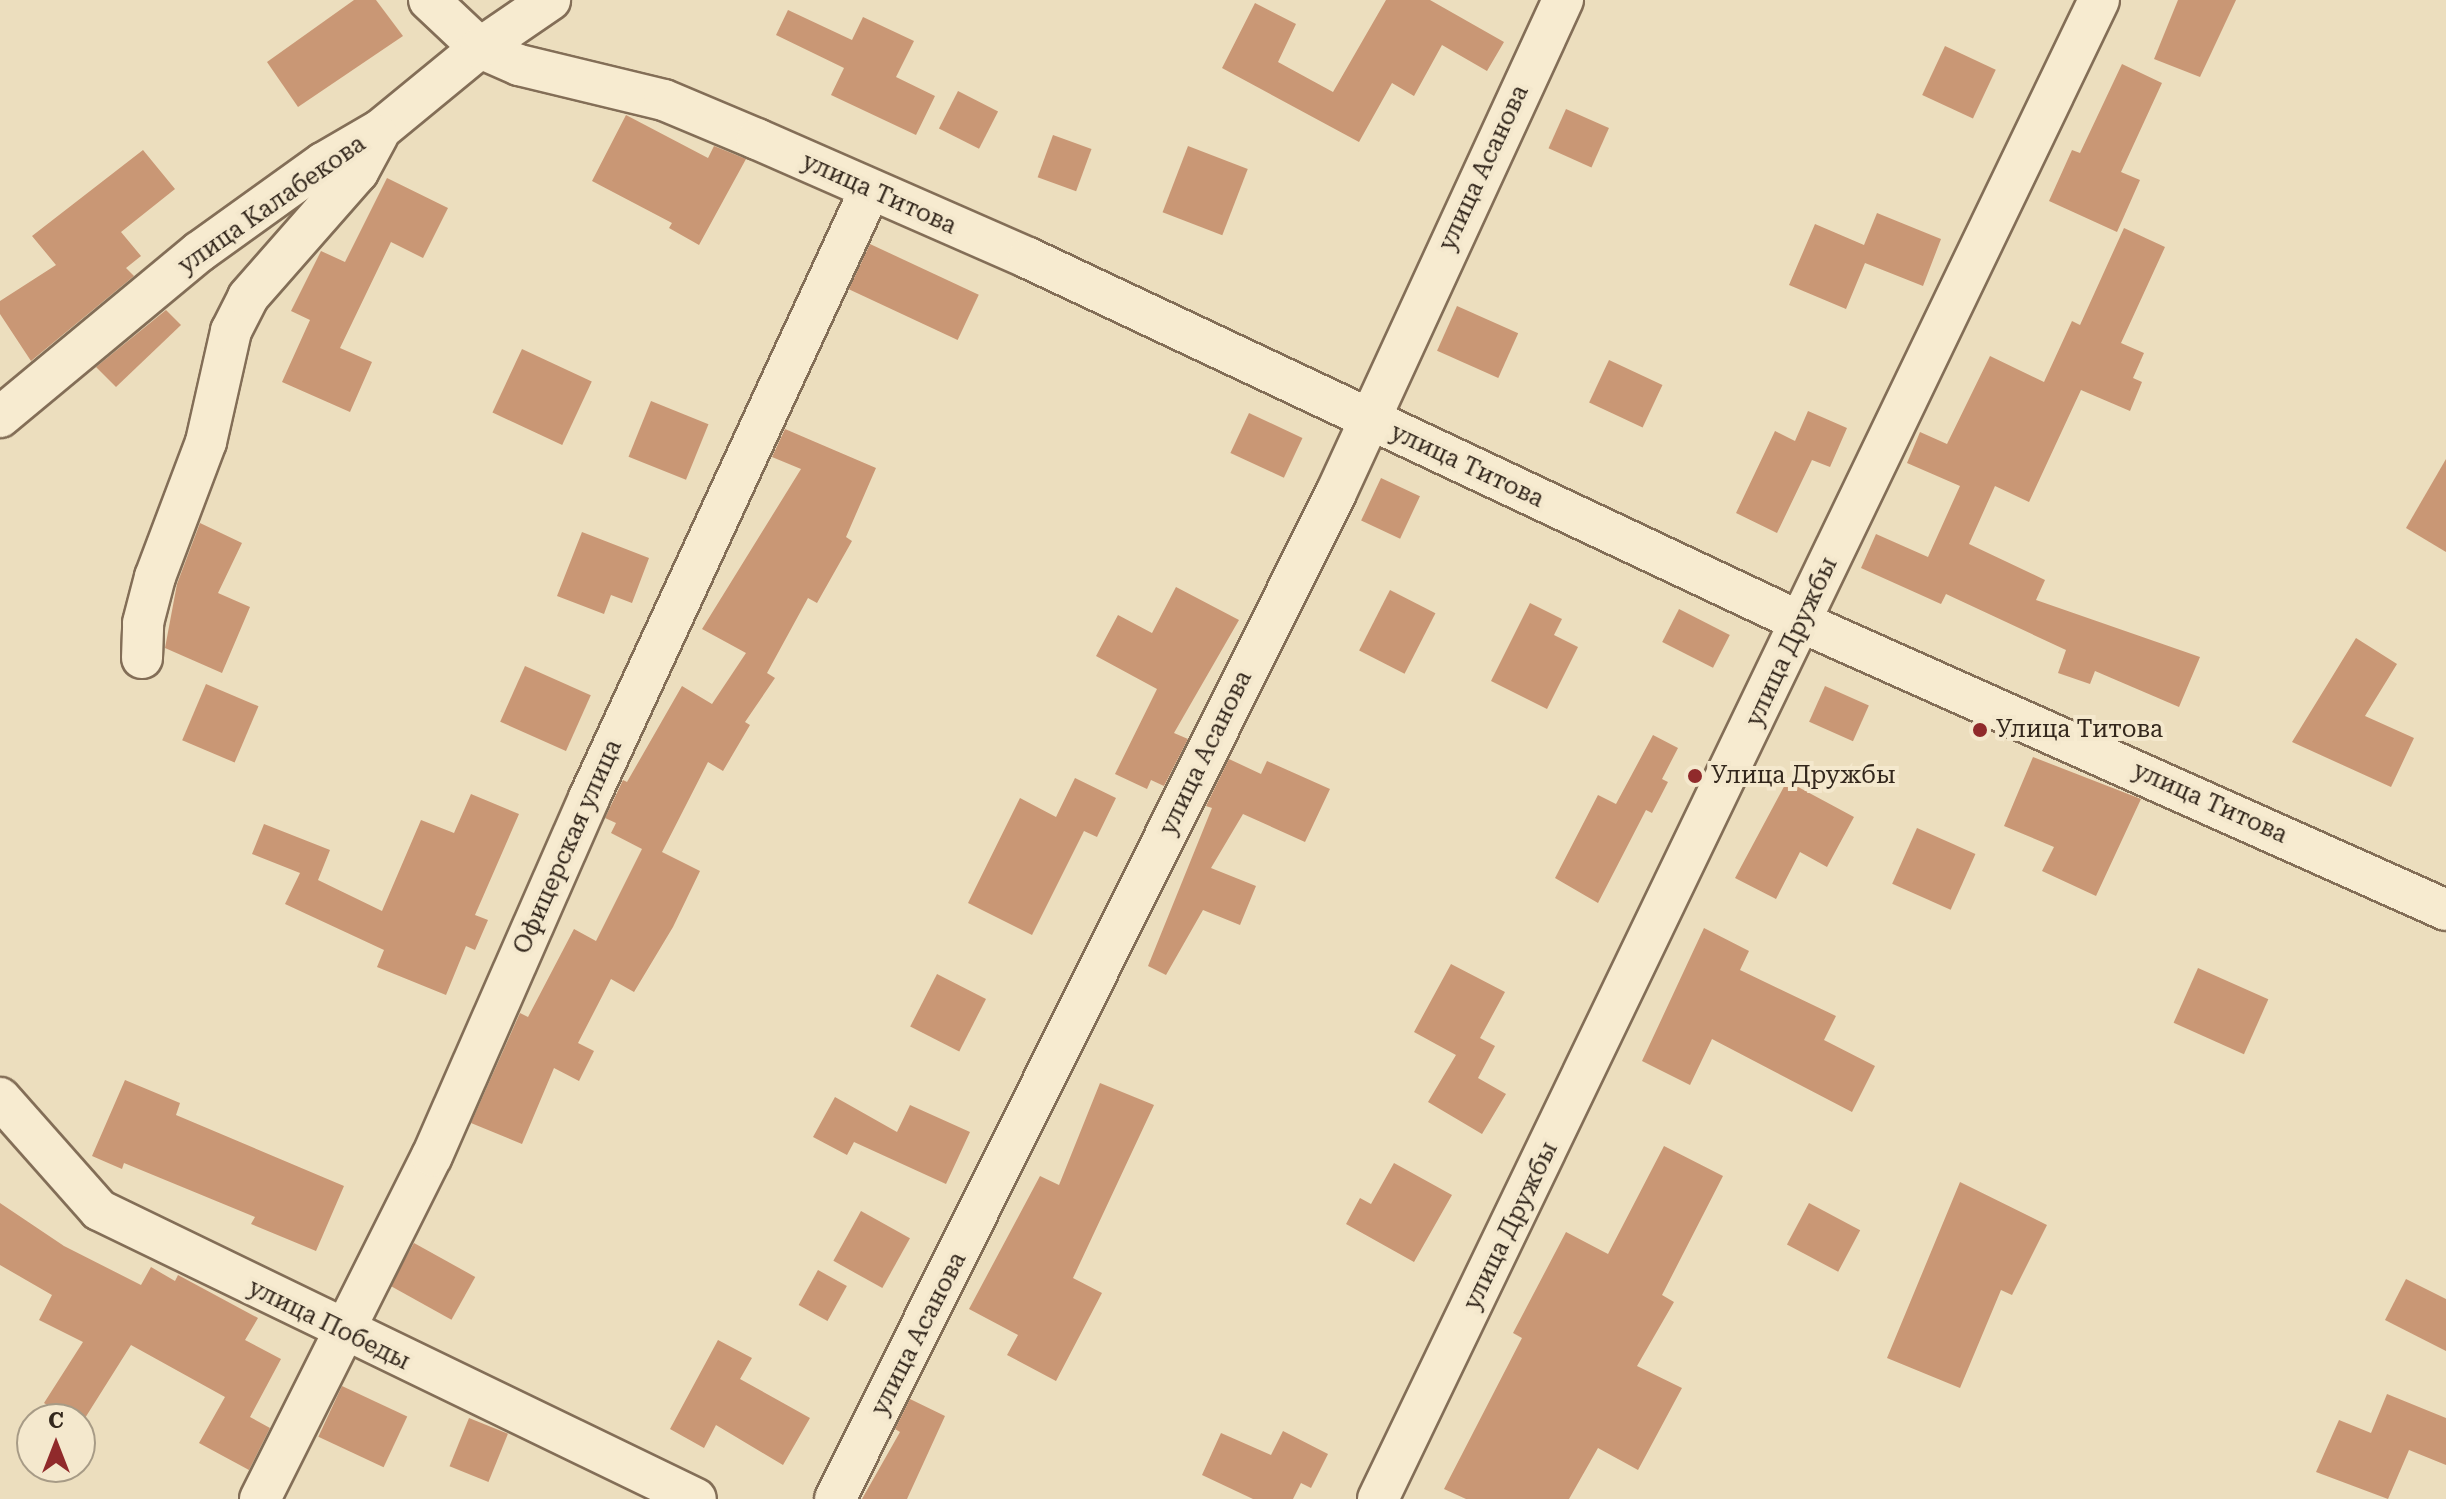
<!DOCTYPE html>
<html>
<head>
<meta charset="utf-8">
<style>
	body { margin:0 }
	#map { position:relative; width:2446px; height:1499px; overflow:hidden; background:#ecdebe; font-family:"Roboto Serif",serif }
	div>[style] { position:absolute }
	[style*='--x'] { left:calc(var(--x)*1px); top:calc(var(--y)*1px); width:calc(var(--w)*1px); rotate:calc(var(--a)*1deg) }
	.building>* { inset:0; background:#c99775; transform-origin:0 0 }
	.roads { filter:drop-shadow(2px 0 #836e57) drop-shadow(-2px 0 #836e57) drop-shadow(0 2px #836e57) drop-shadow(0 -2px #836e57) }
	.minor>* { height:40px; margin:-20px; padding:0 20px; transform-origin:20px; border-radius:20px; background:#f7ebd0 }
	.dots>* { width:22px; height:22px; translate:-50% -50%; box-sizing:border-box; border:4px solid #f4e8cd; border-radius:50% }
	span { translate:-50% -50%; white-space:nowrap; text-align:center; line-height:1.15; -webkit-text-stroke:8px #f4e8cd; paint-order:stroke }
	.street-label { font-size:24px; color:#33271c }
	.poi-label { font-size:24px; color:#33271c }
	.left { translate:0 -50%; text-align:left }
	.north { position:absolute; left:16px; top:1403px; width:80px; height:80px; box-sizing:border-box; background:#f4e8cd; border:2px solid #a79b86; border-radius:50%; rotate:0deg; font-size:22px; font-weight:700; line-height:32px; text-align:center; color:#33271c }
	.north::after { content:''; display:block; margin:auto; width:28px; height:36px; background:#902a2b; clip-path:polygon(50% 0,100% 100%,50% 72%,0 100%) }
</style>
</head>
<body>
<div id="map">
	<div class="building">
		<div style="clip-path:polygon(354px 0,376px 0,403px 36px,298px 107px,267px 62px)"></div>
		<div style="clip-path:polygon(1386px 0,1430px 0,1504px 42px,1487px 71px,1442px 45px,1414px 96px,1392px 83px,1359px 142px,1222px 68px,1255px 3px,1296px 24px,1278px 62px,1333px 92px)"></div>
		<div style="clip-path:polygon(2178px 0,2236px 0,2200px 77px,2154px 59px)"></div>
		<div style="clip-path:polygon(788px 10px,852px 40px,863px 17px,914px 41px,896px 77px,935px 96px,916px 135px,831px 95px,844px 68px,776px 35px)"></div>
		<div style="left:1945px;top:46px;width:56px;height:54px;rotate:25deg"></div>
		<div style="clip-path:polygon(2122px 64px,2162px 83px,2121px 172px,2140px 180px,2117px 232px,2049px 201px,2072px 150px,2080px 153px)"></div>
		<div style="left:958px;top:91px;width:45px;height:42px;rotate:27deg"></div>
		<div style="left:1566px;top:109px;width:47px;height:43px;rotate:24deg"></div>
		<div style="clip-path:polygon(626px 115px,708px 158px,714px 146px,746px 159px,699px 245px,669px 228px,672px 223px,592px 181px)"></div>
		<div style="left:1053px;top:135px;width:41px;height:45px;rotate:20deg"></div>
		<div style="left:1188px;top:146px;width:64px;height:71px;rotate:21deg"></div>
		<div style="clip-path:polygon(143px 150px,175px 189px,121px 232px,141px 256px,126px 268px,134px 276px,31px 361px,0 314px,0 301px,56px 265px,32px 236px)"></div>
		<div style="clip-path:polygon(387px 178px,448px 208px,423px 258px,391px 242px,340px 348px,372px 362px,350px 412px,282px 382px,310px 320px,291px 311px,321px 251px,345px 262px)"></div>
		<div style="clip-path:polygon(1877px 213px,1941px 239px,1923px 286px,1865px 263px,1846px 309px,1789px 285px,1815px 224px,1864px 245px)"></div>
		<div style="clip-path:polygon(2124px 228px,2165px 247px,2121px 343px,2144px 353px,2133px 378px,2142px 382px,2130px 411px,2081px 390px,2029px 502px,1995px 486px,1969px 544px,2045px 580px,2036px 600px,2200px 657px,2179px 707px,2095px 671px,2090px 684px,2058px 673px,2066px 650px,1946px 594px,1941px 604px,1861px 568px,1876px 534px,1928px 557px,1960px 486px,1907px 463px,1920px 432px,1947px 444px,1990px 356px,2044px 382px,2072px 321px,2080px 325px)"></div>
		<div style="left:870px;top:244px;width:120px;height:50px;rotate:25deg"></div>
		<div style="left:1457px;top:306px;width:67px;height:49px;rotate:24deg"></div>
		<div style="clip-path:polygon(166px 310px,181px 325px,116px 387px,96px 367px)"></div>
		<div style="left:522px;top:349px;width:77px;height:70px;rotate:25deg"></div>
		<div style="left:1609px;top:360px;width:59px;height:47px;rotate:25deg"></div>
		<div style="left:651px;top:401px;width:62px;height:60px;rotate:22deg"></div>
		<div style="clip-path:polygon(1808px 411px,1847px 428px,1830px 467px,1812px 460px,1777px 533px,1736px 513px,1775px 431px,1795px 441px)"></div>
		<div style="left:1249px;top:413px;width:59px;height:44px;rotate:25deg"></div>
		<div style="clip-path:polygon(785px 429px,876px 468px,846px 537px,852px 541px,817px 603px,808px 598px,767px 673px,775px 678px,745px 722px,750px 725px,723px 771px,708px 762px,662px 852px,700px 871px,673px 927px,634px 992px,611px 979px,578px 1043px,594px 1051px,579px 1081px,554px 1068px,522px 1144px,471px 1123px,520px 1013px,528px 1017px,574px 929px,596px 941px,642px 849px,611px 833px,616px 823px,605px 818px,623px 780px,627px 782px,682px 686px,712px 704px,746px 653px,702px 629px,801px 469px,772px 457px)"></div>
		<div style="clip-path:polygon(2446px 459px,2446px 552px,2406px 528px)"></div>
		<div style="left:1381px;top:478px;width:43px;height:47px;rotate:25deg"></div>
		<div style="clip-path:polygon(200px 523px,242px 543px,218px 593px,250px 607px,222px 673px,165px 648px,177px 584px)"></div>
		<div style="clip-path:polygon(582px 532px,649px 558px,632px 603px,611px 595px,604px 614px,557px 596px)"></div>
		<div style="clip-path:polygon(1176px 587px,1239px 620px,1174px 733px,1188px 739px,1164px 786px,1151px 780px,1147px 789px,1115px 774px,1157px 689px,1096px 656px,1118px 615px,1152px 633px)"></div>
		<div style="left:1390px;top:590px;width:51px;height:68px;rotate:27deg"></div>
		<div style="clip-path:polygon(1530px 603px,1562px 619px,1554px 635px,1578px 647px,1547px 709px,1491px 681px)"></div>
		<div style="left:1679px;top:609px;width:57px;height:37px;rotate:27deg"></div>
		<div style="clip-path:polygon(2356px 638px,2397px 664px,2365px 716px,2414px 738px,2391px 787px,2292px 742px)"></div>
		<div style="left:525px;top:666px;width:72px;height:61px;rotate:24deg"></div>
		<div style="left:206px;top:684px;width:57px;height:61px;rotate:23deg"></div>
		<div style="left:1825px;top:686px;width:48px;height:39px;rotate:24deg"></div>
		<div style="clip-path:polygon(1653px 735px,1678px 748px,1662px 779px,1668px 782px,1652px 813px,1646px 810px,1598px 903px,1555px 878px,1598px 795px,1616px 804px)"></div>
		<div style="clip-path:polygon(2033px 757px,2141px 799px,2096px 896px,2042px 871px,2054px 847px,2004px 826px)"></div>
		<div style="clip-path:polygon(1229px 759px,1261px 774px,1267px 761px,1330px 789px,1305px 842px,1243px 814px,1211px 868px,1256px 886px,1240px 925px,1203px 910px,1166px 975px,1148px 966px,1212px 808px,1206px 806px)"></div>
		<div style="clip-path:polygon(1075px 778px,1116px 798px,1097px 837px,1084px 831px,1032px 935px,968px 903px,1020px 798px,1056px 817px)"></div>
		<div style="clip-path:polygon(1787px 781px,1854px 817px,1827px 867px,1800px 852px,1776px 899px,1735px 878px)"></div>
		<div style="clip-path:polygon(471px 794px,519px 814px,475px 915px,488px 920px,475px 950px,466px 946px,446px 995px,377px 967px,384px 950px,285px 904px,300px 873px,252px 854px,264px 824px,330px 850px,318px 880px,382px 911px,421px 820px,454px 833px)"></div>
		<div style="left:1917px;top:828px;width:64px;height:61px;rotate:24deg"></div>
		<div style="clip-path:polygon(1704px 928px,1749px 951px,1740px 970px,1836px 1016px,1824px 1040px,1875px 1066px,1852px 1112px,1712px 1039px,1690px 1085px,1642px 1061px)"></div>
		<div style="clip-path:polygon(1451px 964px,1505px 992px,1480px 1038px,1495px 1046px,1478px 1078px,1506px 1094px,1482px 1134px,1428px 1102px,1456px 1055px,1414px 1032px)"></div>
		<div style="left:2198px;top:968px;width:77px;height:60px;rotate:24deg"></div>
		<div style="left:937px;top:974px;width:55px;height:59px;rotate:27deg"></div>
		<div style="clip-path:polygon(125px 1080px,180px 1103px,176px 1115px,344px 1186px,316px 1251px,251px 1224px,255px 1217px,124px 1163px,122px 1169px,92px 1156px)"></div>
		<div style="clip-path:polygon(1100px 1083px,1154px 1105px,1073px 1278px,1102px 1293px,1056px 1381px,1007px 1355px,1018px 1335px,969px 1309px,1040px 1176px,1059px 1185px)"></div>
		<div style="clip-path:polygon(835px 1097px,897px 1132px,910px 1105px,970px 1132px,946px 1184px,854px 1142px,847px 1155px,813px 1137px)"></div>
		<div style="clip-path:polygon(1664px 1146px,1723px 1176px,1662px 1295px,1674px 1302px,1637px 1366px,1682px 1388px,1638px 1470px,1598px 1448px,1569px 1499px,1466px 1499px,1444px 1489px,1522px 1338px,1513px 1333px,1566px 1232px,1608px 1254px)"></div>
		<div style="clip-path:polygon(1394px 1163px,1452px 1195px,1414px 1262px,1346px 1224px,1360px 1198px,1371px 1204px)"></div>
		<div style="clip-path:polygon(1960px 1182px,2047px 1225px,2012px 1295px,2001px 1290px,1960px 1388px,1887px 1358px)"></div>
		<div style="clip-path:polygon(0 1203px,64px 1246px,141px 1285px,151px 1267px,175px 1281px,178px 1275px,258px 1318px,245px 1340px,281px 1359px,250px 1417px,270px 1428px,249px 1470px,199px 1443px,225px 1397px,131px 1345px,80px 1426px,80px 1419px,68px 1419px,44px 1403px,83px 1342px,39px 1320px,52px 1295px,0 1265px)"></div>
		<div style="left:1809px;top:1203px;width:58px;height:47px;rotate:28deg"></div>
		<div style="left:861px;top:1211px;width:56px;height:57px;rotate:29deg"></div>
		<div style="left:414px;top:1243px;width:70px;height:49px;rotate:29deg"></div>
		<div style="left:818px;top:1270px;width:33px;height:40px;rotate:29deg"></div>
		<div style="clip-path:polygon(2406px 1279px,2446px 1299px,2446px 1351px,2385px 1320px)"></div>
		<div style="clip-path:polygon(718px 1340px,752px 1358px,740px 1379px,810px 1418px,783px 1465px,716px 1425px,704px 1448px,670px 1429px)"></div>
		<div style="left:342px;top:1386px;width:72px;height:56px;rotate:25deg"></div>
		<div style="clip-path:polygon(2387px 1394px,2446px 1418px,2446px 1465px,2409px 1450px,2388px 1499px,2316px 1472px,2339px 1420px,2371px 1433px)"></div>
		<div style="clip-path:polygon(910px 1399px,945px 1416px,907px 1499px,862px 1499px,900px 1432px,895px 1429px)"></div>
		<div style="left:469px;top:1418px;width:42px;height:52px;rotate:22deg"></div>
		<div style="clip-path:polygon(1283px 1431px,1328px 1454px,1311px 1488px,1301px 1483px,1293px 1499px,1253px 1499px,1202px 1475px,1221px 1433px,1271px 1455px)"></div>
	</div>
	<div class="roads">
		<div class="minor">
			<div style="--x:429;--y:0;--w:70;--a:43.3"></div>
			<div style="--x:480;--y:48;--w:43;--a:23.6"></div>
			<div style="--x:519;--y:65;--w:149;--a:13.6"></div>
			<div style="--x:664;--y:100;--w:101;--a:22.8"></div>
			<div style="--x:757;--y:139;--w:296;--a:23.7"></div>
			<div style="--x:1028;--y:258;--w:854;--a:25.22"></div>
			<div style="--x:1801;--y:622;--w:706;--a:24.06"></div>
			<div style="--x:0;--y:417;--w:259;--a:-39.7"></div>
			<div style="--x:199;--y:252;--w:153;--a:-35.7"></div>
			<div style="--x:323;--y:163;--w:66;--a:-30.1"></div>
			<div style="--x:380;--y:130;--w:129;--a:-39.4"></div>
			<div style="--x:480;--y:48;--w:85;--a:-34.4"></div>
			<div style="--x:142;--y:658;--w:35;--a:-88"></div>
			<div style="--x:143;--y:623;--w:48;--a:-75.4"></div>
			<div style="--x:155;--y:577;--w:144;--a:-69.3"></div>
			<div style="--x:206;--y:442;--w:114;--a:-77.3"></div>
			<div style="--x:231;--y:331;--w:38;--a:-63"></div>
			<div style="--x:248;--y:297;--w:167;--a:-48.7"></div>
			<div style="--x:358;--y:172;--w:42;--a:-61.6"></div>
			<div style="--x:0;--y:1098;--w:149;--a:48.5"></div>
			<div style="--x:99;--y:1210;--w:663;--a:25.83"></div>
			<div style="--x:260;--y:1499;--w:384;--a:-63.4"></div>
			<div style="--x:432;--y:1156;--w:391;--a:-66.3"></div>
			<div style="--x:589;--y:798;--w:668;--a:-65.2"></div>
			<div style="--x:835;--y:1499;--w:1124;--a:-63.53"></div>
			<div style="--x:1336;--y:493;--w:543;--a:-65.28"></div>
			<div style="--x:1378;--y:1499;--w:1663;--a:-64.31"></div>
		</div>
	</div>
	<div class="dots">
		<div style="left:1980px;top:730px;background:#902a2b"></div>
		<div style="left:1695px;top:776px;background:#902a2b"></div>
	</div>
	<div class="street-label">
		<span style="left:1484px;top:168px;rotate:-65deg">улица Асанова</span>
		<span style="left:879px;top:194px;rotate:24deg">улица Титова</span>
		<span style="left:272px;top:205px;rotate:-35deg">улица Калабекова</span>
		<span style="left:1467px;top:466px;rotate:25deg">улица Титова</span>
		<span style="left:1792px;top:642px;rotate:-65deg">улица Дружбы</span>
		<span style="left:1206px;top:753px;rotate:-64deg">улица Асанова</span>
		<span style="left:2210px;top:803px;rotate:24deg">улица Титова</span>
		<span style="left:568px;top:847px;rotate:-66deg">Офицерская улица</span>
		<span style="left:1511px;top:1226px;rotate:-64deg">улица Дружбы</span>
		<span style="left:329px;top:1325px;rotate:26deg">улица Победы</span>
		<span style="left:919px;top:1334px;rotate:-63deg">улица Асанова</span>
	</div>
	<div class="poi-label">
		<span class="left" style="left:1996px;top:730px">Улица Титова</span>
		<span class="left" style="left:1711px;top:776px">Улица Дружбы</span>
	</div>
	<div class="north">С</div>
</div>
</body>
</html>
